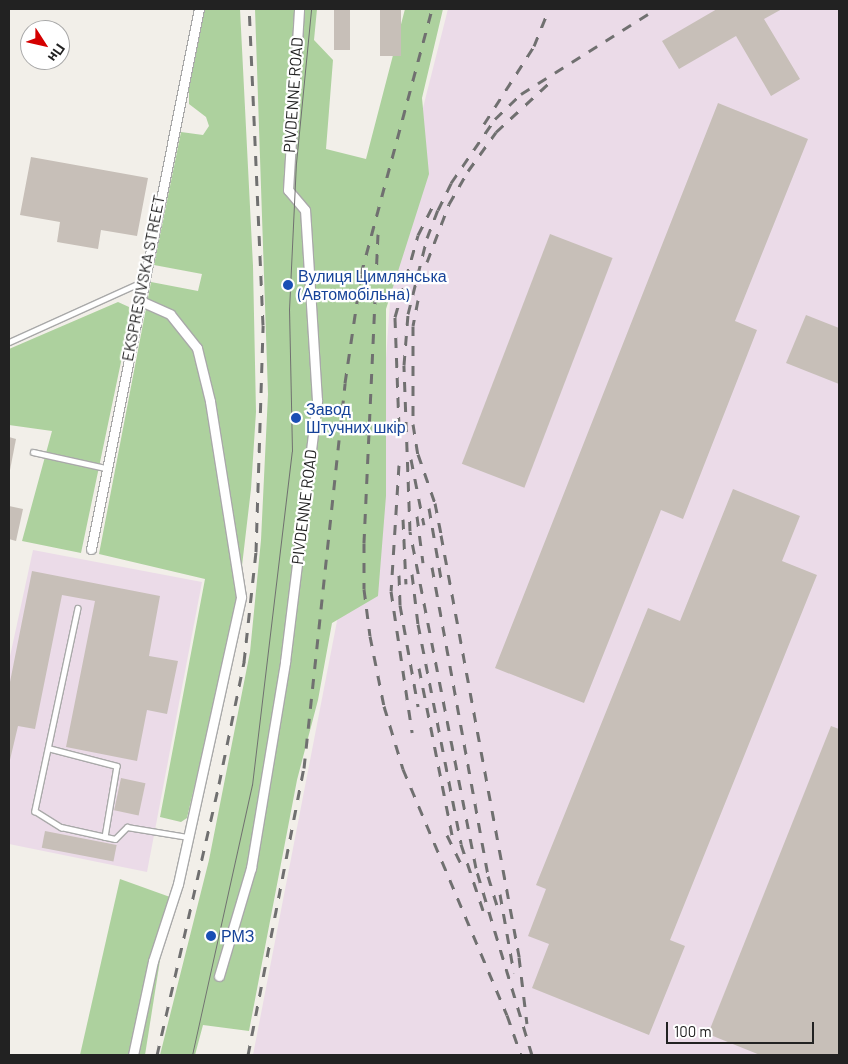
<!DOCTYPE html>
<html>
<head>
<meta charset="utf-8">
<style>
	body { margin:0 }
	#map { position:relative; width:848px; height:1064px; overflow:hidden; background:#f2efe9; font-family:Barlow,sans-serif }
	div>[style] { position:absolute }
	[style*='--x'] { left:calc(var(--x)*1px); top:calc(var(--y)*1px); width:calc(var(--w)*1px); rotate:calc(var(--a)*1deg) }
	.industrial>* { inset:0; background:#ebdbe8 }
	.forest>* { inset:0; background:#add19e }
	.building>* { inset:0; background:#c7bfb8; transform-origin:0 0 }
	.roads { filter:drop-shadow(1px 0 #a9a9a9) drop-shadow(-1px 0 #a9a9a9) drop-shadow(0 1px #a9a9a9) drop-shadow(0 -1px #a9a9a9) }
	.service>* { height:4.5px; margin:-2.25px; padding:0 2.25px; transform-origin:2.25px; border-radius:2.25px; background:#fff }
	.minor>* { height:9px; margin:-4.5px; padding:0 4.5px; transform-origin:4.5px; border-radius:4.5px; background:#fff }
	.tram>* { height:1px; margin:-0.5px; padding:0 0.5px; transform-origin:0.5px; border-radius:0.5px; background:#707070 }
	.rail>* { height:3px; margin-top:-1.5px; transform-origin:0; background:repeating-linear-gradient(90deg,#707070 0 10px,transparent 0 20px) }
	.dots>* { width:14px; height:14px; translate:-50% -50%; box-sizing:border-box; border:2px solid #fff; border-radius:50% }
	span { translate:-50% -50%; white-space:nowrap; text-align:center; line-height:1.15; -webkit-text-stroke:4.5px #fff; paint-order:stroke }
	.street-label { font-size:16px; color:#222 }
	.transit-label { font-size:16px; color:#164399 }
	.left { translate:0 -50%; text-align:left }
	.frame { position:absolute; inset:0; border:10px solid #222; pointer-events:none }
	.north { position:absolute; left:20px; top:20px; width:50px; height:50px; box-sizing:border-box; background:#fff; border:1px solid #a7a7a7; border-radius:50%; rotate:125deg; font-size:14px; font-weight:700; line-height:20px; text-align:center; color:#222 }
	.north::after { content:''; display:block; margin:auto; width:18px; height:22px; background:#d40000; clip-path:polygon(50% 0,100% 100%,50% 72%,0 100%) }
	.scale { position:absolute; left:666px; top:1022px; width:148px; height:22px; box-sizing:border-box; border:2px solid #222; border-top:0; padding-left:6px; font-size:15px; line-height:18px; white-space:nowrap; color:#222; -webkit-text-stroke:4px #fff; paint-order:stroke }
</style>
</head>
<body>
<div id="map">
	<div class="industrial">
		<div style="clip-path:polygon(448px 9px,839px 9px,839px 1055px,253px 1055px,385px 373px,390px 301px,385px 288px,389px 242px)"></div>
		<div style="clip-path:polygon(33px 550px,202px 582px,147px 872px,9px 844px,9px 661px)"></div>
	</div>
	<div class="forest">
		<div style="clip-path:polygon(204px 9px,240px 9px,253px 266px,256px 412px,251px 489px,238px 600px,187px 818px,181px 822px,160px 817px,205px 579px,99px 554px,151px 282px,198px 291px,202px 274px,154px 265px,181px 132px,203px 135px,209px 126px,206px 117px,189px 104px,189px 83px)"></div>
		<div style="clip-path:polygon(255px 9px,317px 9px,314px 40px,333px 60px,326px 149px,366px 159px,405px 9px,443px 9px,422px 98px,429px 174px,386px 309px,386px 496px,378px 596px,332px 623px,318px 700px,297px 780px,249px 1031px,203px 1025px,195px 1055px,160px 1055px,209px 860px,250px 652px,261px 540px,268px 394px)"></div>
		<div style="clip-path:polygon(118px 302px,129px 307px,130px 319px,81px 553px,22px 541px,52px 431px,9px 425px,9px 349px)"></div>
		<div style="clip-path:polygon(120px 879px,170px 897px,145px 1055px,80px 1055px)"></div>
	</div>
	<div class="building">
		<div style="left:334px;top:9px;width:16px;height:41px"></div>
		<div style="left:380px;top:9px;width:21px;height:47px"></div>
		<div style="clip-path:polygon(717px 9px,782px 9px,764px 19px,800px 79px,771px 96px,736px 36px,679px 69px,662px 41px)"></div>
		<div style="clip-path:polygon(718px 103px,808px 139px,735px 321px,757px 330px,683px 519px,661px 510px,584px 703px,495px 668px)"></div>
		<div style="clip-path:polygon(31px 157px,148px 178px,137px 236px,101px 230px,98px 249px,57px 242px,60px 222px,20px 215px)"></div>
		<div style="left:550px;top:234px;width:67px;height:246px;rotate:21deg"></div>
		<div style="clip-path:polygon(806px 315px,839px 328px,839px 384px,786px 363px)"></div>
		<div style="clip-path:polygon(9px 437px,16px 439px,10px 470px,9px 470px)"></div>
		<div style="clip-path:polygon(733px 489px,800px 516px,782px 561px,817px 575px,670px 940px,685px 946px,649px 1035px,532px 988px,549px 944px,528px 936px,546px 889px,536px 885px,648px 608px,680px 621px)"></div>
		<div style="clip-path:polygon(9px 506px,23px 509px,16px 541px,9px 539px)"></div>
		<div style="clip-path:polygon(32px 571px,160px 596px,149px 656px,178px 661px,167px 714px,147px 710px,137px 761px,66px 747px,95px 601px,62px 595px,35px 729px,18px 726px,9px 764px,9px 687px)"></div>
		<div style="clip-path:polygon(831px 726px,839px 729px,839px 1055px,760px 1055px,708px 1034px)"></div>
		<div style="left:121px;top:778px;width:25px;height:33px;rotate:12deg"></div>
		<div style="left:45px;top:831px;width:73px;height:17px;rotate:11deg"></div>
	</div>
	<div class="roads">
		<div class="service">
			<div style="--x:9;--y:342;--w:146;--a:-24.3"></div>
			<div style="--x:33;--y:452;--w:75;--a:12.4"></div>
			<div style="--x:78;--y:608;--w:208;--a:102"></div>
			<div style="--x:35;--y:811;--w:31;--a:32"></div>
			<div style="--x:61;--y:827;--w:55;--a:12.5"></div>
			<div style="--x:115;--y:839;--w:17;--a:-45"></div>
			<div style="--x:127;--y:827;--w:62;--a:9.3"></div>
			<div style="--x:48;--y:748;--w:71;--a:14.6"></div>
			<div style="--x:117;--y:766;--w:72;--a:99.6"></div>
		</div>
		<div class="minor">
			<div style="--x:91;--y:549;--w:551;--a:-78.69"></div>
			<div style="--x:219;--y:976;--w:113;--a:-73.5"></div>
			<div style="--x:251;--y:868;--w:209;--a:-80.6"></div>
			<div style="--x:285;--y:662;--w:264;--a:-83"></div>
			<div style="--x:317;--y:400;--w:190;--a:-93.6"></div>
			<div style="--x:305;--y:210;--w:26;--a:-130"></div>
			<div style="--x:288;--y:190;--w:181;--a:-86.5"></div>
			<div style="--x:133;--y:1055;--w:96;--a:-78"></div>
			<div style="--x:153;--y:961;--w:81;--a:-72"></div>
			<div style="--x:178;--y:884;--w:294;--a:-77.6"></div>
			<div style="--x:241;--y:597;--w:198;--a:-99"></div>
			<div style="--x:210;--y:401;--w:55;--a:-103.8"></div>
			<div style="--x:197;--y:348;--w:43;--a:-128.5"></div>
			<div style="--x:170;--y:314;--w:34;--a:-156"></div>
		</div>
	</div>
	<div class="tram">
		<div style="--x:192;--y:1055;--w:277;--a:-77.5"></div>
		<div style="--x:252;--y:785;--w:336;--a:-83.2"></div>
		<div style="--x:292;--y:451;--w:141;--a:-91.2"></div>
		<div style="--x:289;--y:310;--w:147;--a:-87.3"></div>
		<div style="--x:296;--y:163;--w:155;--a:-84.4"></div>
	</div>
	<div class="rail">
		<div style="--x:484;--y:124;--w:93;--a:-57.3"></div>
		<div style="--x:534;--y:46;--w:40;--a:-68"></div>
		<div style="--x:378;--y:234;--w:309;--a:92.6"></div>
		<div style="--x:364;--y:543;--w:46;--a:90"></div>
		<div style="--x:364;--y:589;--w:47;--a:82.7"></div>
		<div style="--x:370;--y:636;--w:71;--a:78.7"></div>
		<div style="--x:384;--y:706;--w:66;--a:73.2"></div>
		<div style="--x:403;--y:769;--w:267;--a:67.1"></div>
		<div style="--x:507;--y:1015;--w:42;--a:70.7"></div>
		<div style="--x:427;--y:262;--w:62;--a:-69.2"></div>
		<div style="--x:449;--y:204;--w:38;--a:-60"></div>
		<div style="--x:468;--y:171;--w:48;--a:-54.3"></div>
		<div style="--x:496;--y:132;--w:72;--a:-42.8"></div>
		<div style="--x:418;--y:300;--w:26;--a:101"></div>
		<div style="--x:413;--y:326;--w:98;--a:90"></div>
		<div style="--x:413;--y:424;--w:30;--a:81"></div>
		<div style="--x:418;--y:454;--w:52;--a:70.9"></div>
		<div style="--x:435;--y:503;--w:33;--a:79"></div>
		<div style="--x:441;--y:535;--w:429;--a:79.5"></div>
		<div style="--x:519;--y:957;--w:67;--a:83.2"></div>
		<div style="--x:399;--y:427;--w:110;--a:-92.1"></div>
		<div style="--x:395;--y:317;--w:85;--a:-74.3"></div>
		<div style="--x:418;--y:235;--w:37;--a:-63"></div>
		<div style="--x:411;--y:459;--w:67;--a:78.9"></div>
		<div style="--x:399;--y:465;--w:126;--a:93.6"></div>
		<div style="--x:391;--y:591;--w:143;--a:81.5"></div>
		<div style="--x:429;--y:508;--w:77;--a:80.3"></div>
		<div style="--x:417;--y:516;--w:47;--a:82.7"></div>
		<div style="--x:403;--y:519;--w:65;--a:87.4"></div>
		<div style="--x:432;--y:567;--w:314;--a:79.7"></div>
		<div style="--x:488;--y:876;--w:30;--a:73"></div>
		<div style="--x:412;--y:574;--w:50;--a:83.2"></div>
		<div style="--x:418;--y:624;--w:224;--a:78.9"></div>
		<div style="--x:461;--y:844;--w:70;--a:71.6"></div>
		<div style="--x:399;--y:575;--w:30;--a:88"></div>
		<div style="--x:400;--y:605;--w:103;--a:79.9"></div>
		<div style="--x:419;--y:668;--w:175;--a:78.8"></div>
		<div style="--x:447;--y:835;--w:34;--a:64"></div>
		<div style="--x:500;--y:894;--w:80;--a:80"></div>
		<div style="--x:157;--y:1055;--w:278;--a:-77.1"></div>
		<div style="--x:219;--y:784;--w:125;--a:-78.4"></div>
		<div style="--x:244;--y:662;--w:111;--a:-83.8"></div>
		<div style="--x:256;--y:552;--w:227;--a:-88.2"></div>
		<div style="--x:263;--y:325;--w:316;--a:-92.5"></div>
		<div style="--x:248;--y:1055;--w:292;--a:-79"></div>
		<div style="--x:304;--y:768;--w:387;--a:-83.9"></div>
		<div style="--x:345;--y:383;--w:110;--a:-81.6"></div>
		<div style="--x:361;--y:274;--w:274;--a:-75"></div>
		<div style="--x:532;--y:1055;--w:195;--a:-106.7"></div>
		<div style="--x:476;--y:868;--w:343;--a:-101.1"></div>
		<div style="--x:410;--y:531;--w:166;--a:-92.1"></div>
		<div style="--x:404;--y:365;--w:51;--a:-85.5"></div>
		<div style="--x:408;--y:314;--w:78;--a:-76"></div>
		<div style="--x:427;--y:238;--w:30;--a:-69"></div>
		<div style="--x:438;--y:210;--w:30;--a:-64"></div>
		<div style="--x:451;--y:183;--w:78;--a:-55.5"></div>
		<div style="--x:495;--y:119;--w:36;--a:-44"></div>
		<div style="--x:521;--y:94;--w:160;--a:-32.2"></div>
	</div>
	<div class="dots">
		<div style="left:288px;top:285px;background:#1a4fb4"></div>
		<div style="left:296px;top:418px;background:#1a4fb4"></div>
		<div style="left:211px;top:936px;background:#1a4fb4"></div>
	</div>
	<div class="street-label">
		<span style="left:293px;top:95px;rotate:-86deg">PIVDENNE ROAD</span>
		<span style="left:143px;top:278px;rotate:-79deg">EKSPRESIVSKA STREET</span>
		<span style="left:304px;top:507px;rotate:-83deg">PIVDENNE ROAD</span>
	</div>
	<div class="transit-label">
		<span class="left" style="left:298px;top:285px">Вулиця Цимлянська<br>(Автомобільна)</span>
		<span class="left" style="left:306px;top:418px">Завод<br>Штучних шкір</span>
		<span class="left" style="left:221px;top:936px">РМЗ</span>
	</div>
	<div class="frame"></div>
	<div class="north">Пн</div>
	<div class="scale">100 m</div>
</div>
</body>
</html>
